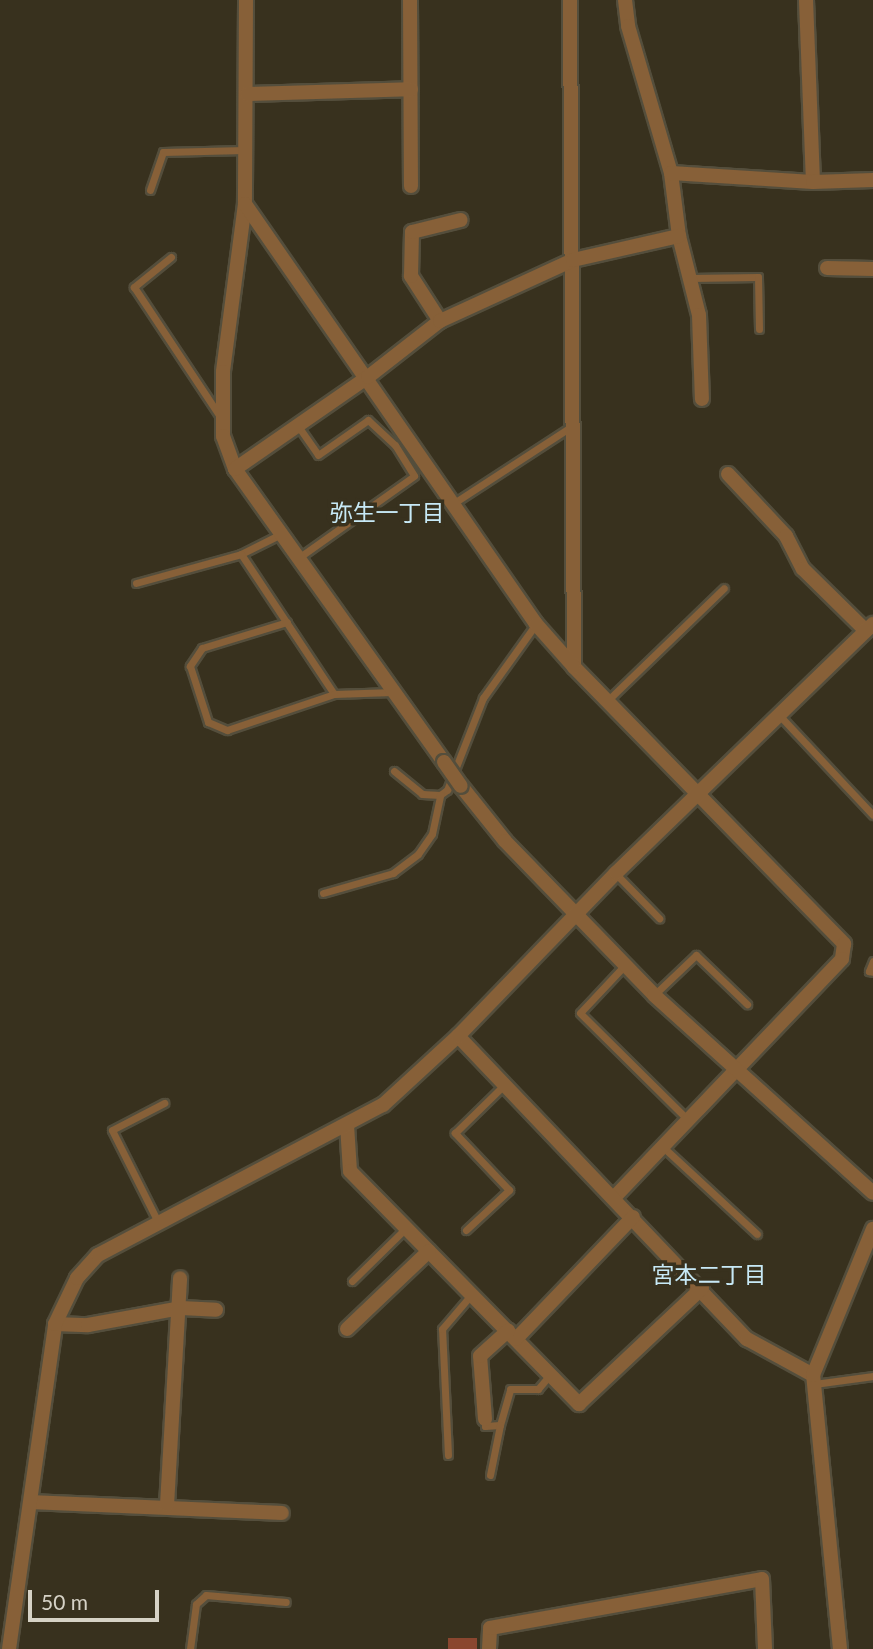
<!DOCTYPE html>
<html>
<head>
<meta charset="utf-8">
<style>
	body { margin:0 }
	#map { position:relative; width:873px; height:1649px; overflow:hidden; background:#38311e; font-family:Lato,"Noto Sans JP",sans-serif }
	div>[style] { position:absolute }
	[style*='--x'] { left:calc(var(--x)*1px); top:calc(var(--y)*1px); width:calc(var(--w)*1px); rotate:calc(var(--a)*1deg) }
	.green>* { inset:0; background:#8a462f; transform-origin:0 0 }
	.roads { filter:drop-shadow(2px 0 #544e3c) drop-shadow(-2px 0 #544e3c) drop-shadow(0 2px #544e3c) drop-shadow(0 -2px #544e3c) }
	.service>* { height:7px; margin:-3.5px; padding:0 3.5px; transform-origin:3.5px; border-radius:3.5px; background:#876038 }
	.minor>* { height:14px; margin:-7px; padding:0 7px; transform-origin:7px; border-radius:7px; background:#876038 }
	.tertiary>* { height:14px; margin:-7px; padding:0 7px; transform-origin:7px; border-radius:7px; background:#876038 }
	.bridges { filter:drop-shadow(2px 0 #544e3c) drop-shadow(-2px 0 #544e3c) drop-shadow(0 2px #544e3c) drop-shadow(0 -2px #544e3c) }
	.minor-bridge>* { height:14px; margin:-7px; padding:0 7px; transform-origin:7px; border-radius:7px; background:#876038 }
	span { translate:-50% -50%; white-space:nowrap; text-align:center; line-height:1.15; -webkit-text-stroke:7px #38311e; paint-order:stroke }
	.neighbourhood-label { font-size:23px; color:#c7e9f6 }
	.scale { position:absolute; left:28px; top:1590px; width:131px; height:32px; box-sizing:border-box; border:4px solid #d6d2c6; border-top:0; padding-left:9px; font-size:21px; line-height:24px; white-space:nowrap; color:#d6d2c6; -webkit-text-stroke:5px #38311e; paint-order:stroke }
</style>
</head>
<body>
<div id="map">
	<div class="green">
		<div style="left:448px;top:1638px;width:29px;height:11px"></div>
	</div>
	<div class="roads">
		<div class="service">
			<div style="--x:150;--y:190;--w:40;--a:-71.1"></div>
			<div style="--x:163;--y:152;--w:82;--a:-1.4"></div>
			<div style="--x:171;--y:257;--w:48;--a:141"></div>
			<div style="--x:134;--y:287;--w:157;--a:56.4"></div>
			<div style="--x:691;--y:278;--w:67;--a:-0.9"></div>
			<div style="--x:758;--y:277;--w:52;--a:88.9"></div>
			<div style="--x:298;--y:426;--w:35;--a:55"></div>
			<div style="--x:318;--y:455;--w:61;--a:-35"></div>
			<div style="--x:368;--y:420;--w:37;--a:43"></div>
			<div style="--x:395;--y:445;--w:36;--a:58"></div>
			<div style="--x:414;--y:476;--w:142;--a:144.7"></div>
			<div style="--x:454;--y:503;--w:141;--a:-33.1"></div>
			<div style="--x:281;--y:534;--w:45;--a:153.4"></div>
			<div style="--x:241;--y:554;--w:168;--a:56.4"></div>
			<div style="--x:334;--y:694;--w:59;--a:-1.9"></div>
			<div style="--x:136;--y:583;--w:109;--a:-15.4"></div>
			<div style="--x:287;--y:622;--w:89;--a:163"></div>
			<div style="--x:202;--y:648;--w:22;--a:124"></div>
			<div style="--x:190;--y:666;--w:59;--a:72.2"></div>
			<div style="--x:208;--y:722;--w:21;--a:23"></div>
			<div style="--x:227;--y:730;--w:113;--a:-18.6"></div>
			<div style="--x:608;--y:700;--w:161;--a:-44"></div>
			<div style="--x:779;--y:715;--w:137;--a:46.8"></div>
			<div style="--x:394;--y:771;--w:36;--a:39"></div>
			<div style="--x:422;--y:794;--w:18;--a:3"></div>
			<div style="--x:440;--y:795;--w:9;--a:-36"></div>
			<div style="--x:447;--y:790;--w:99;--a:-68.6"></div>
			<div style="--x:483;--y:698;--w:91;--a:-54.4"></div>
			<div style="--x:616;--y:874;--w:62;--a:45.7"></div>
			<div style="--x:323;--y:893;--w:73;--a:-15.9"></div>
			<div style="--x:393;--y:873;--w:31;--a:-37"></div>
			<div style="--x:418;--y:854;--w:24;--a:-55"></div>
			<div style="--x:432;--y:834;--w:40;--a:-78"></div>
			<div style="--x:873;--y:961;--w:11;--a:112"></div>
			<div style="--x:869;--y:971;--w:4;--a:14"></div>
			<div style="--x:624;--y:966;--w:64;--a:133.1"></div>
			<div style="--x:580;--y:1013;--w:151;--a:44.7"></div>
			<div style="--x:654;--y:995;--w:58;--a:-43.6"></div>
			<div style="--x:696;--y:955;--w:71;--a:43.9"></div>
			<div style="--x:663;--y:1147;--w:128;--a:42.8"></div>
			<div style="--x:159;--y:1224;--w:105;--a:-116.6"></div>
			<div style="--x:112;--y:1130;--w:59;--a:-27.4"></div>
			<div style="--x:466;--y:1230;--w:59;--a:-42.9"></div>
			<div style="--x:509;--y:1190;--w:79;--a:-133.5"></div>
			<div style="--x:455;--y:1133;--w:69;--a:-44.4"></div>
			<div style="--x:352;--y:1281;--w:76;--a:-44.5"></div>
			<div style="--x:814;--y:1384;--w:60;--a:-7.7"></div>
			<div style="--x:485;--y:1419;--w:7;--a:90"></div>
			<div style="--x:485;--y:1426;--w:15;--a:-4"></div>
			<div style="--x:500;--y:1425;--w:37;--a:-74"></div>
			<div style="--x:510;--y:1389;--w:28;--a:0"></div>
			<div style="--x:538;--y:1389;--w:17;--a:-50"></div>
			<div style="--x:448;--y:1455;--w:126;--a:-92.7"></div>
			<div style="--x:442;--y:1329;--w:45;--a:-49.5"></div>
			<div style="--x:490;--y:1475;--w:51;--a:-78.7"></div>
			<div style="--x:190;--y:1649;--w:45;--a:-82.4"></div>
			<div style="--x:196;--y:1604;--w:13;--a:-42"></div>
			<div style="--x:206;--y:1595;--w:80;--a:5"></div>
		</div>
		<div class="minor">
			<div style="--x:246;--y:0;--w:204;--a:90.3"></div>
			<div style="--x:245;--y:204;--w:169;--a:97.5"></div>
			<div style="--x:223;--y:372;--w:64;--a:90"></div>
			<div style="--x:223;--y:436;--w:35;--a:70"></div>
			<div style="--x:235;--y:469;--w:360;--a:54.5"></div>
			<div style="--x:410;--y:0;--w:186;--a:89.7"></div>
			<div style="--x:570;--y:0;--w:667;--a:89.66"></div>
			<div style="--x:574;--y:667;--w:387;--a:45.7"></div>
			<div style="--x:844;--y:944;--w:15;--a:98"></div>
			<div style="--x:842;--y:959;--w:330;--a:133.7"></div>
			<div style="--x:625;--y:0;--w:26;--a:83"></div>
			<div style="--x:628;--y:26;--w:153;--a:73.7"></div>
			<div style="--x:671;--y:173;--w:64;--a:82.8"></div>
			<div style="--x:679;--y:236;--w:81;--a:75.8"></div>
			<div style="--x:699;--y:315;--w:84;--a:88"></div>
			<div style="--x:806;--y:0;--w:182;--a:87.8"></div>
			<div style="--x:247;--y:94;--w:164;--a:-1.7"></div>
			<div style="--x:671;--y:173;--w:142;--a:3.6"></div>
			<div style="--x:813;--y:182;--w:60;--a:-1.9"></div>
			<div style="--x:245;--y:204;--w:511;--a:55.28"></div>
			<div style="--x:536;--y:624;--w:57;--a:48.5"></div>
			<div style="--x:827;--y:268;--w:46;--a:1.2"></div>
			<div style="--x:440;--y:321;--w:54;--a:-122.8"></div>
			<div style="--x:411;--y:276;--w:44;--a:-88.7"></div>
			<div style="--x:412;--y:232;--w:50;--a:-13.8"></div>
			<div style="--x:235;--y:469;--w:162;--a:-34.7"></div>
			<div style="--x:368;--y:377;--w:91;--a:-37.9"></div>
			<div style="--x:440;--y:321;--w:146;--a:-24.6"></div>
			<div style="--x:573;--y:260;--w:109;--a:-12.8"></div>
			<div style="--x:728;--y:474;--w:85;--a:46.9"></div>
			<div style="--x:786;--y:536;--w:37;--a:63"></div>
			<div style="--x:803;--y:569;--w:88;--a:44.5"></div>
			<div style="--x:461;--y:786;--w:70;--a:51.3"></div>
			<div style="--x:505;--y:841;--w:214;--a:45.9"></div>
			<div style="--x:654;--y:995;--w:295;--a:42.1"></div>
			<div style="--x:458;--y:1036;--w:419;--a:46.4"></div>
			<div style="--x:747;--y:1339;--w:75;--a:28.6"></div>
			<div style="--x:347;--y:1125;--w:46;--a:86.3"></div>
			<div style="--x:350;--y:1171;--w:327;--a:45.5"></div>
			<div style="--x:579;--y:1404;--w:169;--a:-43.3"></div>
			<div style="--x:55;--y:1324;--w:33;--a:2"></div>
			<div style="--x:88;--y:1325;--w:95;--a:-10.4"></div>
			<div style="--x:181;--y:1308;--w:35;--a:3"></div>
			<div style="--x:347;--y:1329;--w:113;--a:-43.6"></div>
			<div style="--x:516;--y:1339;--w:169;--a:-46.2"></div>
			<div style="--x:485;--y:1419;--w:63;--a:-94.5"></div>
			<div style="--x:480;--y:1356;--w:38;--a:-42"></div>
			<div style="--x:31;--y:1502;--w:251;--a:2.5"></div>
			<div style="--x:167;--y:1505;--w:227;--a:-86.7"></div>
			<div style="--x:489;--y:1649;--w:21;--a:-87"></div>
			<div style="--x:490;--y:1628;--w:276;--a:-10.2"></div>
			<div style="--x:762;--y:1579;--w:70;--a:87.5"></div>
			<div style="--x:840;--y:1649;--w:275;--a:-95.6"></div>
			<div style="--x:813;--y:1375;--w:158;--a:-67.7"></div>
		</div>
		<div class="tertiary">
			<div style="--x:9;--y:1649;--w:328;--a:-81.9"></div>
			<div style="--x:55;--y:1324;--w:51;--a:-64.4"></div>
			<div style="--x:77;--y:1278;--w:31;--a:-48"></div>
			<div style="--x:98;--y:1255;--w:322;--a:-27.8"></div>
			<div style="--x:383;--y:1105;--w:102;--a:-42.6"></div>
			<div style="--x:458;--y:1036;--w:227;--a:-45.9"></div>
			<div style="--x:616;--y:873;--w:358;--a:-44.1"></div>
		</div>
	</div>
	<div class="bridges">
		<div class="minor-bridge">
			<div style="--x:444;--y:762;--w:29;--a:55"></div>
		</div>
	</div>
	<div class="neighbourhood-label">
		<span style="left:387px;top:512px">弥生一丁目</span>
		<span style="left:709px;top:1274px">宮本二丁目</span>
	</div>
	<div class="scale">50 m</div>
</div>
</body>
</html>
